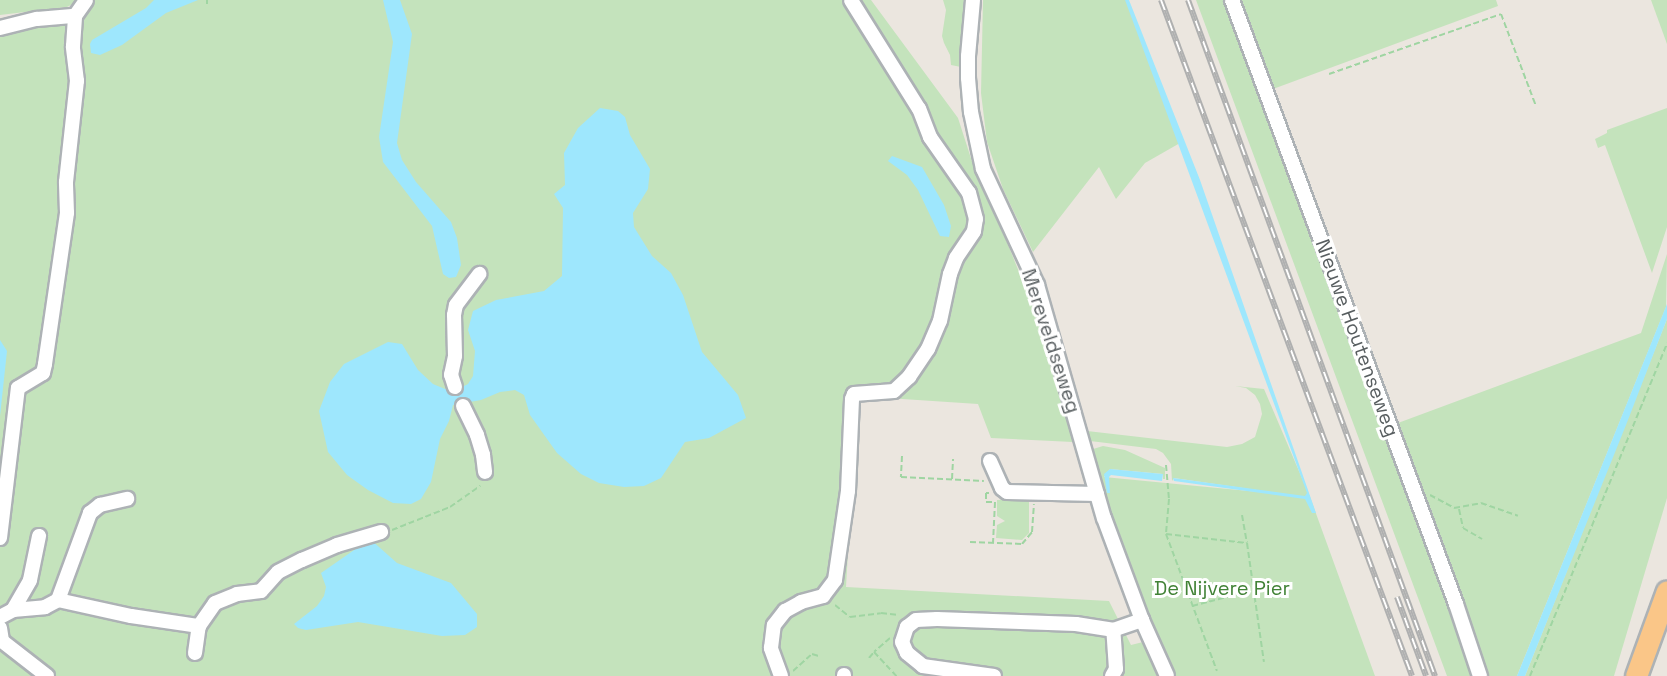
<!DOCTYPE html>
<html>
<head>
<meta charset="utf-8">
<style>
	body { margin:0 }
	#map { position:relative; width:1667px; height:676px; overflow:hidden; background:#ebe6df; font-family:"Space Grotesk",sans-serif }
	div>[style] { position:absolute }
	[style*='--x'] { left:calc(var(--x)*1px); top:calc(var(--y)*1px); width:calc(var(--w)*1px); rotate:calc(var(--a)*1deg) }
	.green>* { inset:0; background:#c4e3bc }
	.water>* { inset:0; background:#9ee7fd }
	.path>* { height:2px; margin-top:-1px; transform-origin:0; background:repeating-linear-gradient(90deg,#9fd5a2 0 6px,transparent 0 9px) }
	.roads { filter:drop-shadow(2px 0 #adb2b5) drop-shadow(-2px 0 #adb2b5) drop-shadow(0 2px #adb2b5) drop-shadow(0 -2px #adb2b5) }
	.minor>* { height:14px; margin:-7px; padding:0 7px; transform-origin:7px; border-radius:7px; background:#fff }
	.highway>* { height:21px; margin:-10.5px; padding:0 10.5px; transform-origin:10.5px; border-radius:10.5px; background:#fac688 }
	.rail>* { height:6px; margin-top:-3px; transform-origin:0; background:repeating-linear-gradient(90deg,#fff 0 11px,#afb0b0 0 22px); box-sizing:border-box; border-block:2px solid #afb0b0 }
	span { translate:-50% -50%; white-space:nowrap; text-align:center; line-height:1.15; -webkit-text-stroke:6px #fff; paint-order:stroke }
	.street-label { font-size:20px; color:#585e60 }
	.park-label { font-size:20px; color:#418236 }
</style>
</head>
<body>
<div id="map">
	<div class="green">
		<div style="clip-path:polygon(0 0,75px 0,75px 3px,67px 7px,0 15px)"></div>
		<div style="clip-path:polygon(76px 0,871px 0,958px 118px,977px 177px,979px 173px,1032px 304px,1073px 442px,991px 438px,978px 404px,857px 396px,846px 587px,1109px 601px,1131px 645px,1143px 642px,1157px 676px,0 676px,0 25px,75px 7px)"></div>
		<div style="clip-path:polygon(943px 0,964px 0,961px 67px,951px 65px,950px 55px,944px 43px,942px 36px,946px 10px)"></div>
		<div style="clip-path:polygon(983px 0,1126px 0,1180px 143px,1145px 163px,1116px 199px,1099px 167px,1033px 252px,1003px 189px,987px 142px,981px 93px)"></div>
		<div style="clip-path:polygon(1196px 0,1228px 0,1378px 406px,1377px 414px,1390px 448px,1396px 454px,1476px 676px,1447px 676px)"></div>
		<div style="clip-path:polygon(1239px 0,1496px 0,1498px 6px,1273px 89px)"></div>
		<div style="clip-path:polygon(1651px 0,1667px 0,1667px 44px)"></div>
		<div style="clip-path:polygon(1667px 108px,1667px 227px,1652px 273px,1605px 145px,1598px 148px,1595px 139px,1607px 133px,1607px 130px)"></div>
		<div style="clip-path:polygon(1667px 254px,1666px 307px,1517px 676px,1489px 676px,1398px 423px,1641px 333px)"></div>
		<div style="clip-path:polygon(1667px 319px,1667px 498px,1614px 676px,1525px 676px)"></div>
		<div style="clip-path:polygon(1235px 386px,1264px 389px,1310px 497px,1375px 676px,1172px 676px,1112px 533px,1090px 450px,1103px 446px,1125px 450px,1165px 468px,1165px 479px,1163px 479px,1163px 474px,1110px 469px,1104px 477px,1291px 495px,1174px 478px,1172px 481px,1171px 464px,1163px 453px,1156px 449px,1090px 441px,1087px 431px,1227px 447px,1242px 444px,1255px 437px,1262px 414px,1260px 404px,1255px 395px,1246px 388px)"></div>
		<div style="clip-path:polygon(997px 500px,1025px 499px,1029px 502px,1029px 533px,1022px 540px,996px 538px,997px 525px,1005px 521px,997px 516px)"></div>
	</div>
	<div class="water">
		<div style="clip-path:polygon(154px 0,198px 0,166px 13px,122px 45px,100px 55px,91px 53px,90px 44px,92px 40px,146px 8px)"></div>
		<div style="clip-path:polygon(383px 0,400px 0,412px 34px,397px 143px,402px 160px,416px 182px,451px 222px,457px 238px,461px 265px,456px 277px,449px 278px,443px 274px,432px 226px,383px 162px,379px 137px,393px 42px)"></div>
		<div style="clip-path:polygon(1125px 0,1129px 0,1200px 180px,1316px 513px,1312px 513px,1305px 499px,1174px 481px,1173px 478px,1305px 496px,1307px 493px)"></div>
		<div style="clip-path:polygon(600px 108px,618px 111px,625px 117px,630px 135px,650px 169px,648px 189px,633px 213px,634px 227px,652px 256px,671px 273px,683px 295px,702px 352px,738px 395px,746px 418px,709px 438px,685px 442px,661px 478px,644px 486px,624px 487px,599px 483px,581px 474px,557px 453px,530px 415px,524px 395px,515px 390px,500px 392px,481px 400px,453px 405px,449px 421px,440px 439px,431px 482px,421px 499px,411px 504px,393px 503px,368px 490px,347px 475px,328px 452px,319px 411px,330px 382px,344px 364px,388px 342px,402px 344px,418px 370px,433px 384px,445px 389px,458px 389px,468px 384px,473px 376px,475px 351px,468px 330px,473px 311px,496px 300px,544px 291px,562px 276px,563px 208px,554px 194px,565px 185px,564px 153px,578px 128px)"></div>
		<div style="clip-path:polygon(892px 156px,922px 167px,944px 205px,951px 226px,949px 237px,940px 236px,918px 190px,907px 175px,888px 161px)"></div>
		<div style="clip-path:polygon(1667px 304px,1667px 319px,1626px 425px,1525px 676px,1517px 676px)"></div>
		<div style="clip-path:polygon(0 340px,7px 351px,0 416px)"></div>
		<div style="clip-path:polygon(1110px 469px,1163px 474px,1162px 481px,1111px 475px,1109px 477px,1110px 493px,1107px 493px,1104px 474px)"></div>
		<div style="clip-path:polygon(370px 539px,397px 563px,451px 583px,477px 614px,477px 627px,465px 635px,442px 636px,358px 622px,306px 630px,298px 628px,294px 624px,317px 606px,324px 596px,326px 587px,321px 573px)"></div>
	</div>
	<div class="path">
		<div style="--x:207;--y:4;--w:4;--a:-90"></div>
		<div style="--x:1329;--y:74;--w:182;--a:-19.2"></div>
		<div style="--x:1501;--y:14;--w:98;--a:69.2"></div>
		<div style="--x:902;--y:456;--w:21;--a:93"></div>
		<div style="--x:901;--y:477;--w:83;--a:2.8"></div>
		<div style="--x:1166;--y:465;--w:34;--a:85"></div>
		<div style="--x:1169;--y:499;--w:35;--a:95"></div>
		<div style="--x:1166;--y:534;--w:146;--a:69.6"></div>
		<div style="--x:952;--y:479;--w:20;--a:-87"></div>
		<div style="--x:989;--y:493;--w:3;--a:180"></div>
		<div style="--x:986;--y:493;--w:9;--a:90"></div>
		<div style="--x:986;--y:502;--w:9;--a:0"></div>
		<div style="--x:995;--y:502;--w:41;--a:92.8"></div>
		<div style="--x:1430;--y:495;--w:27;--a:28"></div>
		<div style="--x:1454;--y:508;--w:27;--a:-10"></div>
		<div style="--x:1481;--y:503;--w:39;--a:19"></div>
		<div style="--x:1459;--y:509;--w:19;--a:78"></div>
		<div style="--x:1463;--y:528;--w:22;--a:30"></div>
		<div style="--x:1242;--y:515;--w:28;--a:80"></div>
		<div style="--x:392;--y:530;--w:62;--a:-21.6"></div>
		<div style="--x:450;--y:507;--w:37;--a:-35"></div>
		<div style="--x:1166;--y:534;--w:81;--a:6.3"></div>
		<div style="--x:1247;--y:543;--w:120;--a:81.9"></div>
		<div style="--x:970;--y:542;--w:52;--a:2.2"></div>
		<div style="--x:1022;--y:544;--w:16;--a:-50"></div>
		<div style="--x:1032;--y:532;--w:28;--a:-86"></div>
		<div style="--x:835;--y:605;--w:19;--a:39"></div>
		<div style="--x:850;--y:617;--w:31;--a:-7"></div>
		<div style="--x:881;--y:613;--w:18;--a:6"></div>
		<div style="--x:1192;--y:606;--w:64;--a:-14.5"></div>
		<div style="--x:890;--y:638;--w:21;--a:139"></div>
		<div style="--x:874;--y:652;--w:33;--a:47"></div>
		<div style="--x:869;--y:658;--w:8;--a:-50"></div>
		<div style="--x:793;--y:671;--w:25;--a:-42"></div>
		<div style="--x:812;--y:654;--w:7;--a:16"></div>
		<div style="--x:1530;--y:676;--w:360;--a:-67.6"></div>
	</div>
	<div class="roads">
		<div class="minor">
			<div style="--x:973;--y:0;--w:56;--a:95.1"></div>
			<div style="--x:968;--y:56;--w:22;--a:90"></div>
			<div style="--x:968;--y:78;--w:34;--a:85"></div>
			<div style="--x:971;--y:112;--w:58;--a:78.1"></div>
			<div style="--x:983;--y:169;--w:128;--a:65"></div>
			<div style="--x:1037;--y:285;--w:242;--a:74"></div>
			<div style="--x:1104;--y:518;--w:109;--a:69.6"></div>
			<div style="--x:1142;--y:620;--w:61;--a:65.9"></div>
			<div style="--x:1232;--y:0;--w:644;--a:69.65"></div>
			<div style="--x:1456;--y:604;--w:76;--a:71.6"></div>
			<div style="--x:0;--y:28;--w:38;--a:-14"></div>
			<div style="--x:37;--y:19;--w:38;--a:-5"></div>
			<div style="--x:455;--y:387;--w:13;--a:-108"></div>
			<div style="--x:451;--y:375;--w:19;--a:-78"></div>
			<div style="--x:455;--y:356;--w:41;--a:-91.4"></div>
			<div style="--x:454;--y:315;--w:10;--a:-79"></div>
			<div style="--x:456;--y:305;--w:39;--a:-53"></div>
			<div style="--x:463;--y:406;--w:32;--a:64"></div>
			<div style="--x:477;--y:435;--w:21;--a:73"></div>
			<div style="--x:483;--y:455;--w:17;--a:83"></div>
			<div style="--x:990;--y:461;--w:30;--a:66"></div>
			<div style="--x:1002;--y:488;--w:6;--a:39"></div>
			<div style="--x:1007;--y:492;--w:90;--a:1.3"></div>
			<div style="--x:0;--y:538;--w:151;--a:-83.2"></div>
			<div style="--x:18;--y:388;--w:29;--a:-31"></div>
			<div style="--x:43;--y:373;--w:9;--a:-77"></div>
			<div style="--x:45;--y:364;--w:153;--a:-81.7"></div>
			<div style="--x:67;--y:213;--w:31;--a:-92"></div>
			<div style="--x:66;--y:182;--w:102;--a:-83.8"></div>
			<div style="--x:77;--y:81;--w:35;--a:-97"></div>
			<div style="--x:73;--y:46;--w:30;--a:-86"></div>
			<div style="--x:75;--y:16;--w:19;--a:-55"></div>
			<div style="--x:58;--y:600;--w:75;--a:12.4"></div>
			<div style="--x:131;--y:616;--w:69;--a:8.4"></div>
			<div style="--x:13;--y:610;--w:32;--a:-5"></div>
			<div style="--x:45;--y:607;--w:15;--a:-28"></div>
			<div style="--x:58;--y:600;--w:93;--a:-69.8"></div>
			<div style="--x:90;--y:513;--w:13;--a:-39"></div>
			<div style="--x:100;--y:505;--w:28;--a:-13"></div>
			<div style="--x:0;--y:617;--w:15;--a:-28"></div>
			<div style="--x:13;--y:610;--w:34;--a:-60"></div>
			<div style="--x:30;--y:580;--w:45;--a:-78.4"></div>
			<div style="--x:0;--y:628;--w:13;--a:81"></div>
			<div style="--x:2;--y:641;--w:57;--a:37.9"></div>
			<div style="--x:195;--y:653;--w:27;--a:-82"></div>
			<div style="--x:199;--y:626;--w:28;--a:-55"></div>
			<div style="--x:215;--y:603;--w:24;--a:-22"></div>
			<div style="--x:237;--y:594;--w:24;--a:-7"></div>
			<div style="--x:261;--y:591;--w:25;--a:-48"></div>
			<div style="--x:278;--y:572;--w:27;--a:-27"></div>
			<div style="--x:302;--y:560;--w:38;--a:-23"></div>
			<div style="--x:337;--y:545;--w:46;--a:-16.5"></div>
			<div style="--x:781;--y:676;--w:30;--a:-110"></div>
			<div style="--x:771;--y:648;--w:23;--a:-83"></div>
			<div style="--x:774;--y:625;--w:18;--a:-52"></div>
			<div style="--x:785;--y:611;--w:18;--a:-29"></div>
			<div style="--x:801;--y:602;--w:23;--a:-15"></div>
			<div style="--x:823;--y:596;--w:20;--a:-53"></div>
			<div style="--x:835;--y:580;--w:90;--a:-81.7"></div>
			<div style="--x:848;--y:491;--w:92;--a:-87.5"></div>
			<div style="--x:852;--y:399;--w:5;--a:-68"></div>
			<div style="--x:854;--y:394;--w:40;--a:-4.3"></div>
			<div style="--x:894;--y:391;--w:21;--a:-43"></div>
			<div style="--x:909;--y:377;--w:34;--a:-56"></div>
			<div style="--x:928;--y:349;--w:30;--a:-67"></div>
			<div style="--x:940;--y:321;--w:48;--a:-78"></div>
			<div style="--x:950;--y:274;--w:17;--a:-69"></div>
			<div style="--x:956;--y:258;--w:32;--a:-56"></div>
			<div style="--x:974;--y:231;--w:12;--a:-81"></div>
			<div style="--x:976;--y:219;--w:27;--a:-105"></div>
			<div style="--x:969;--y:193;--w:68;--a:-124.9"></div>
			<div style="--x:930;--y:137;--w:30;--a:-111"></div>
			<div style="--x:919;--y:109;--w:128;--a:-122"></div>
			<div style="--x:844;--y:676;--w:1;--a:-90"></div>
			<div style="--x:994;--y:676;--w:72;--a:-172"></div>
			<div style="--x:923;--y:666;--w:21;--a:-141"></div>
			<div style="--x:907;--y:653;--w:12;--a:-114"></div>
			<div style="--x:902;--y:642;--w:16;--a:-72"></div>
			<div style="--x:907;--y:627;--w:11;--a:-38"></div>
			<div style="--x:916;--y:620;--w:21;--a:-3"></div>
			<div style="--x:937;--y:619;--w:139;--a:2.1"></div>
			<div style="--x:1076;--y:624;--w:37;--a:9"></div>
			<div style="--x:1113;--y:630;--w:31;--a:-19"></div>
			<div style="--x:1112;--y:676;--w:8;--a:-60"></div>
			<div style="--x:1116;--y:669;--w:39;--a:-94"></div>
		</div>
		<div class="highway">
			<div style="--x:1636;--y:676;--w:90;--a:-70"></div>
		</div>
	</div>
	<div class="rail">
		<div style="--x:1161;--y:0;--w:721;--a:69.63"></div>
		<div style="--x:1188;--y:0;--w:720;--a:69.93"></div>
		<div style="--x:1397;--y:597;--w:84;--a:69.8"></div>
	</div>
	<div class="street-label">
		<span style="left:1357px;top:338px;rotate:70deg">Nieuwe Houtenseweg</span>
		<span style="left:1051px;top:341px;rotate:72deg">Mereveldseweg</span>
	</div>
	<div class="park-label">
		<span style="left:1222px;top:588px">De Nijvere Pier</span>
	</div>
</div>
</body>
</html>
